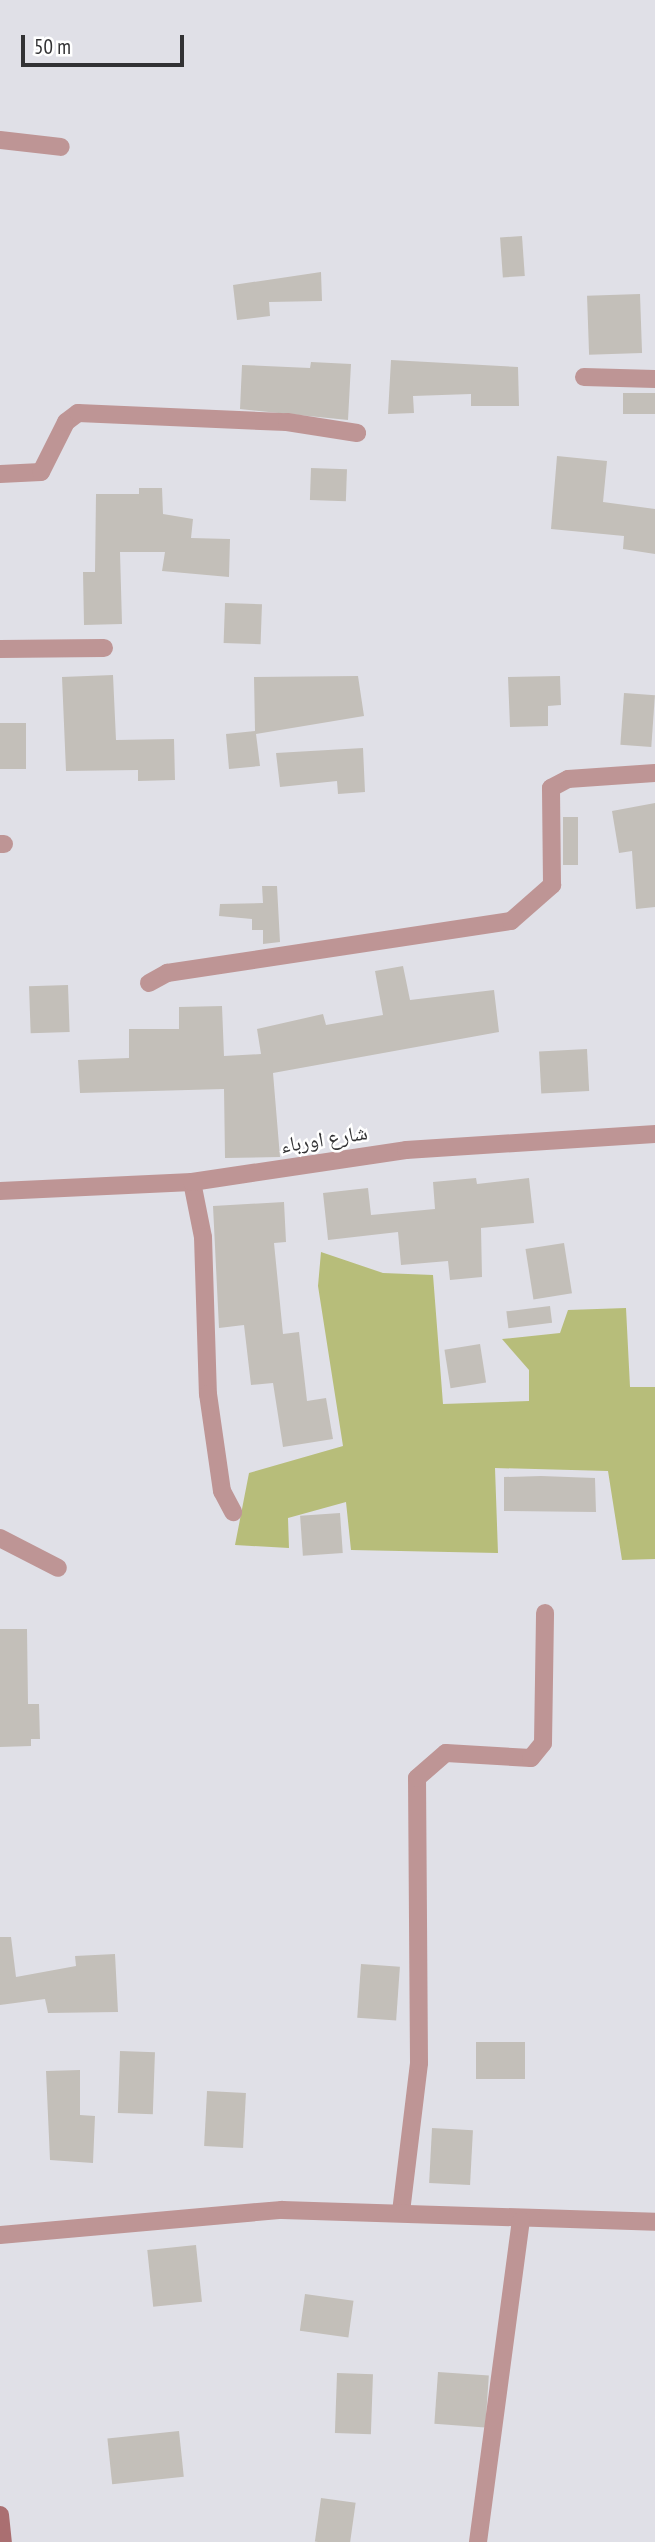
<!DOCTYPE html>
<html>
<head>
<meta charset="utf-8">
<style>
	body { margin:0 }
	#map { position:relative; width:655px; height:2542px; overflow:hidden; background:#e0e0e7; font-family:"PT Sans Narrow","Noto Naskh Arabic",sans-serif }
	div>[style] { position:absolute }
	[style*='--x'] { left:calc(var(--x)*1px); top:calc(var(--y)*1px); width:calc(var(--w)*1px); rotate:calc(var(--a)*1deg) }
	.green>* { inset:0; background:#b7bd7a }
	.building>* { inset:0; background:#c3bfb9; transform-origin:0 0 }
	.street>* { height:18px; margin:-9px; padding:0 9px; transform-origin:9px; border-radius:9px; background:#be9595 }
	.secondary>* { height:18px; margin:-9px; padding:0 9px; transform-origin:9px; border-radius:9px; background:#aa6f71 }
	span { translate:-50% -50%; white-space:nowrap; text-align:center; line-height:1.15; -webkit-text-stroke:5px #fff; paint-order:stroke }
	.street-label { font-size:21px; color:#323234 }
	.scale { position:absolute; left:21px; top:35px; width:163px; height:32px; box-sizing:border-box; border:4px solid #323234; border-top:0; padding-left:9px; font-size:21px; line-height:24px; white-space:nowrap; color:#323234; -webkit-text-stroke:5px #fff; paint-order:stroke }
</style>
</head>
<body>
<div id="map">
	<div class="green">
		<div style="clip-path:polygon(321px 1252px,383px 1273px,433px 1275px,443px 1404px,529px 1401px,529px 1370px,502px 1339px,560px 1333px,568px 1310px,626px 1308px,630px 1387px,655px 1387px,655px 1559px,622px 1560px,608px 1471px,495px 1468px,498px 1553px,351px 1550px,346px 1502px,288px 1518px,289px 1548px,235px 1545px,249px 1473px,343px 1446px,318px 1286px)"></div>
	</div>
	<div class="building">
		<div style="left:522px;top:236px;width:40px;height:22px;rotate:86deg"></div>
		<div style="clip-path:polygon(321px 272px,322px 301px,269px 302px,270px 316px,237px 320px,233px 285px)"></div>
		<div style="left:640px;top:294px;width:59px;height:53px;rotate:88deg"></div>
		<div style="clip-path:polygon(391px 360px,518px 367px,519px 406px,471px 406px,471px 394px,413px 396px,414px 413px,388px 414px)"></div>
		<div style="clip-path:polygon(311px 362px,351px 364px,348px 420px,240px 409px,242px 365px,310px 368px)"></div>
		<div style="left:623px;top:393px;width:32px;height:21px"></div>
		<div style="clip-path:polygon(557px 456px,607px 461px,603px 502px,655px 509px,655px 554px,623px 549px,624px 536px,551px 529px)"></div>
		<div style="left:311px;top:468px;width:36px;height:32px;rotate:2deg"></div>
		<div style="clip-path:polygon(139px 488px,162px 488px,163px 514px,193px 519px,191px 538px,230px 539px,229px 577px,162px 571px,165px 552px,120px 552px,122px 624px,84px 625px,83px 572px,95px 572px,96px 494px,139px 494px)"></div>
		<div style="left:225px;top:603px;width:37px;height:40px;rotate:2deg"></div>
		<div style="clip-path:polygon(113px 675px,116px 740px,174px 739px,175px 780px,138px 781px,138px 770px,66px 771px,62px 677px)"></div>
		<div style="clip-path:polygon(358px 676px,364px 716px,256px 734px,260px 766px,229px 769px,226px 734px,255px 731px,254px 677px)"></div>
		<div style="clip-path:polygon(560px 676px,561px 705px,548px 706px,548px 726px,510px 727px,508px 677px)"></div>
		<div style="left:624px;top:693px;width:31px;height:52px;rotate:4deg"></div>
		<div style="left:0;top:723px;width:26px;height:46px"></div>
		<div style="clip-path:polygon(363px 748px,365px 792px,338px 794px,337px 781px,280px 787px,276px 753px)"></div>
		<div style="clip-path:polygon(655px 803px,655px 907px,636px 909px,632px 851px,619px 853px,612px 811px)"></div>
		<div style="left:563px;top:817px;width:15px;height:48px"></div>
		<div style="clip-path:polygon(262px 886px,277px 886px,280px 942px,263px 944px,263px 930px,252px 930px,252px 919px,219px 916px,220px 904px,263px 903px)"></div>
		<div style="clip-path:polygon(403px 966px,410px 1000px,494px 990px,499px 1032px,273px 1073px,280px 1157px,225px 1158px,224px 1089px,80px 1093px,78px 1060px,129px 1058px,129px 1029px,179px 1029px,179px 1007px,222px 1006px,224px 1056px,261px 1054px,257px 1029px,323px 1014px,326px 1025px,383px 1015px,375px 971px)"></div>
		<div style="left:68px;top:985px;width:47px;height:39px;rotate:88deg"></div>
		<div style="left:587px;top:1049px;width:42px;height:48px;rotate:87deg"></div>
		<div style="clip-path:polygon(476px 1178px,477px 1184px,529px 1178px,534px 1223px,481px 1228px,482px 1277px,450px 1280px,448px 1261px,401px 1265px,398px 1232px,328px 1240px,323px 1193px,368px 1188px,371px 1215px,435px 1209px,433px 1182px)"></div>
		<div style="clip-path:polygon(284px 1202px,286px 1242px,274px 1243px,283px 1334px,299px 1332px,307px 1401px,326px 1398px,333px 1439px,283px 1447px,273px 1383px,251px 1385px,244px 1325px,219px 1328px,213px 1206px)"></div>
		<div style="left:564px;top:1243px;width:51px;height:39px;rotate:81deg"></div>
		<div style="left:550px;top:1306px;width:17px;height:44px;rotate:83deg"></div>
		<div style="left:480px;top:1344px;width:39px;height:36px;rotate:81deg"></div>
		<div style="clip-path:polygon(541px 1476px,595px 1478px,596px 1512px,504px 1511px,504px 1477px)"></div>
		<div style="left:340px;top:1513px;width:40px;height:40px;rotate:86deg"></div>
		<div style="clip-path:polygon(0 1629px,27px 1629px,28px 1704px,39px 1704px,40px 1739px,31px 1739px,31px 1746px,0 1747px)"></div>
		<div style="clip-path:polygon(0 1937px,11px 1937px,16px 1977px,76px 1966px,75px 1956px,115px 1954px,118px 2012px,48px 2013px,45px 1999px,0 2005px)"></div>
		<div style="left:361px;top:1964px;width:39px;height:54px;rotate:4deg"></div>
		<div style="left:476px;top:2042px;width:49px;height:37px"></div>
		<div style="left:120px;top:2051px;width:35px;height:62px;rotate:2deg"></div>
		<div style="clip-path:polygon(80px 2070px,80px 2115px,95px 2116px,93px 2163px,50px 2160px,46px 2071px)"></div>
		<div style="left:207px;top:2091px;width:39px;height:55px;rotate:3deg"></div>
		<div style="left:432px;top:2128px;width:41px;height:55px;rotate:3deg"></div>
		<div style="left:196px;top:2245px;width:57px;height:49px;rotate:84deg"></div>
		<div style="left:305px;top:2294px;width:49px;height:37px;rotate:8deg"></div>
		<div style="left:438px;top:2372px;width:51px;height:52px;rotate:4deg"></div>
		<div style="left:337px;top:2373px;width:36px;height:60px;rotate:2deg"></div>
		<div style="left:179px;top:2431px;width:46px;height:72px;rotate:84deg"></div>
		<div style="left:321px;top:2498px;width:35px;height:44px;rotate:8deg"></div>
	</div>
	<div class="street">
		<div style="--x:0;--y:140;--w:61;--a:6.5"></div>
		<div style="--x:584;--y:377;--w:71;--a:1.6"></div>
		<div style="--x:0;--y:474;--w:41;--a:-2.8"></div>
		<div style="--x:41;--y:472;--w:56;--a:-63.4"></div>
		<div style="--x:66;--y:422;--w:15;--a:-37"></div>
		<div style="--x:78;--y:413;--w:209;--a:2.5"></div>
		<div style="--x:287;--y:422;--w:71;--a:8.9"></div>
		<div style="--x:0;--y:649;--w:104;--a:-0.6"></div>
		<div style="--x:0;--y:844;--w:4;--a:0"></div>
		<div style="--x:149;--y:983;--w:21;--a:-29"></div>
		<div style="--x:167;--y:973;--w:348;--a:-8.6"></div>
		<div style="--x:511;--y:921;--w:55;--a:-41.3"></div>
		<div style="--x:552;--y:885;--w:97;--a:-90.6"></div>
		<div style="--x:551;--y:788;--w:19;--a:-28"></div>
		<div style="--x:568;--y:779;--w:87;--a:-3.9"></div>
		<div style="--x:192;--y:1182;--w:56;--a:78.7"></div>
		<div style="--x:203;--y:1237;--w:157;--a:88.2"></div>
		<div style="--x:208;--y:1394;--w:98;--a:81.8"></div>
		<div style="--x:222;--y:1491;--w:24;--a:62"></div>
		<div style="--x:0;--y:1191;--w:192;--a:-2.7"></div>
		<div style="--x:192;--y:1182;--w:216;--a:-8.5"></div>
		<div style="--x:406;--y:1150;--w:250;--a:-3.7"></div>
		<div style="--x:0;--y:1538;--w:65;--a:27.3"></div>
		<div style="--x:401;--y:2212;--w:150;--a:-83.1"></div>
		<div style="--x:419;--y:2063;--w:285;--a:-90.4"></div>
		<div style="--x:417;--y:1778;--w:38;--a:-41"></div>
		<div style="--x:446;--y:1753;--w:85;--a:3.4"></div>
		<div style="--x:531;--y:1758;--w:19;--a:-51"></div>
		<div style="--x:543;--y:1743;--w:130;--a:-89.1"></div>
		<div style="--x:0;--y:2235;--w:283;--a:-5.1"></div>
		<div style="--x:282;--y:2210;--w:373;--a:1.8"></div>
		<div style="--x:478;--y:2542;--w:324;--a:-82.4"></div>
	</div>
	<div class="secondary">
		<div style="--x:0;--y:2515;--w:27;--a:84"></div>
	</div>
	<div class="street-label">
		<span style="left:324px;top:1139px;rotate:-9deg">شارع اورباء</span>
	</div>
	<div class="scale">50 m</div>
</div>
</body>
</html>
